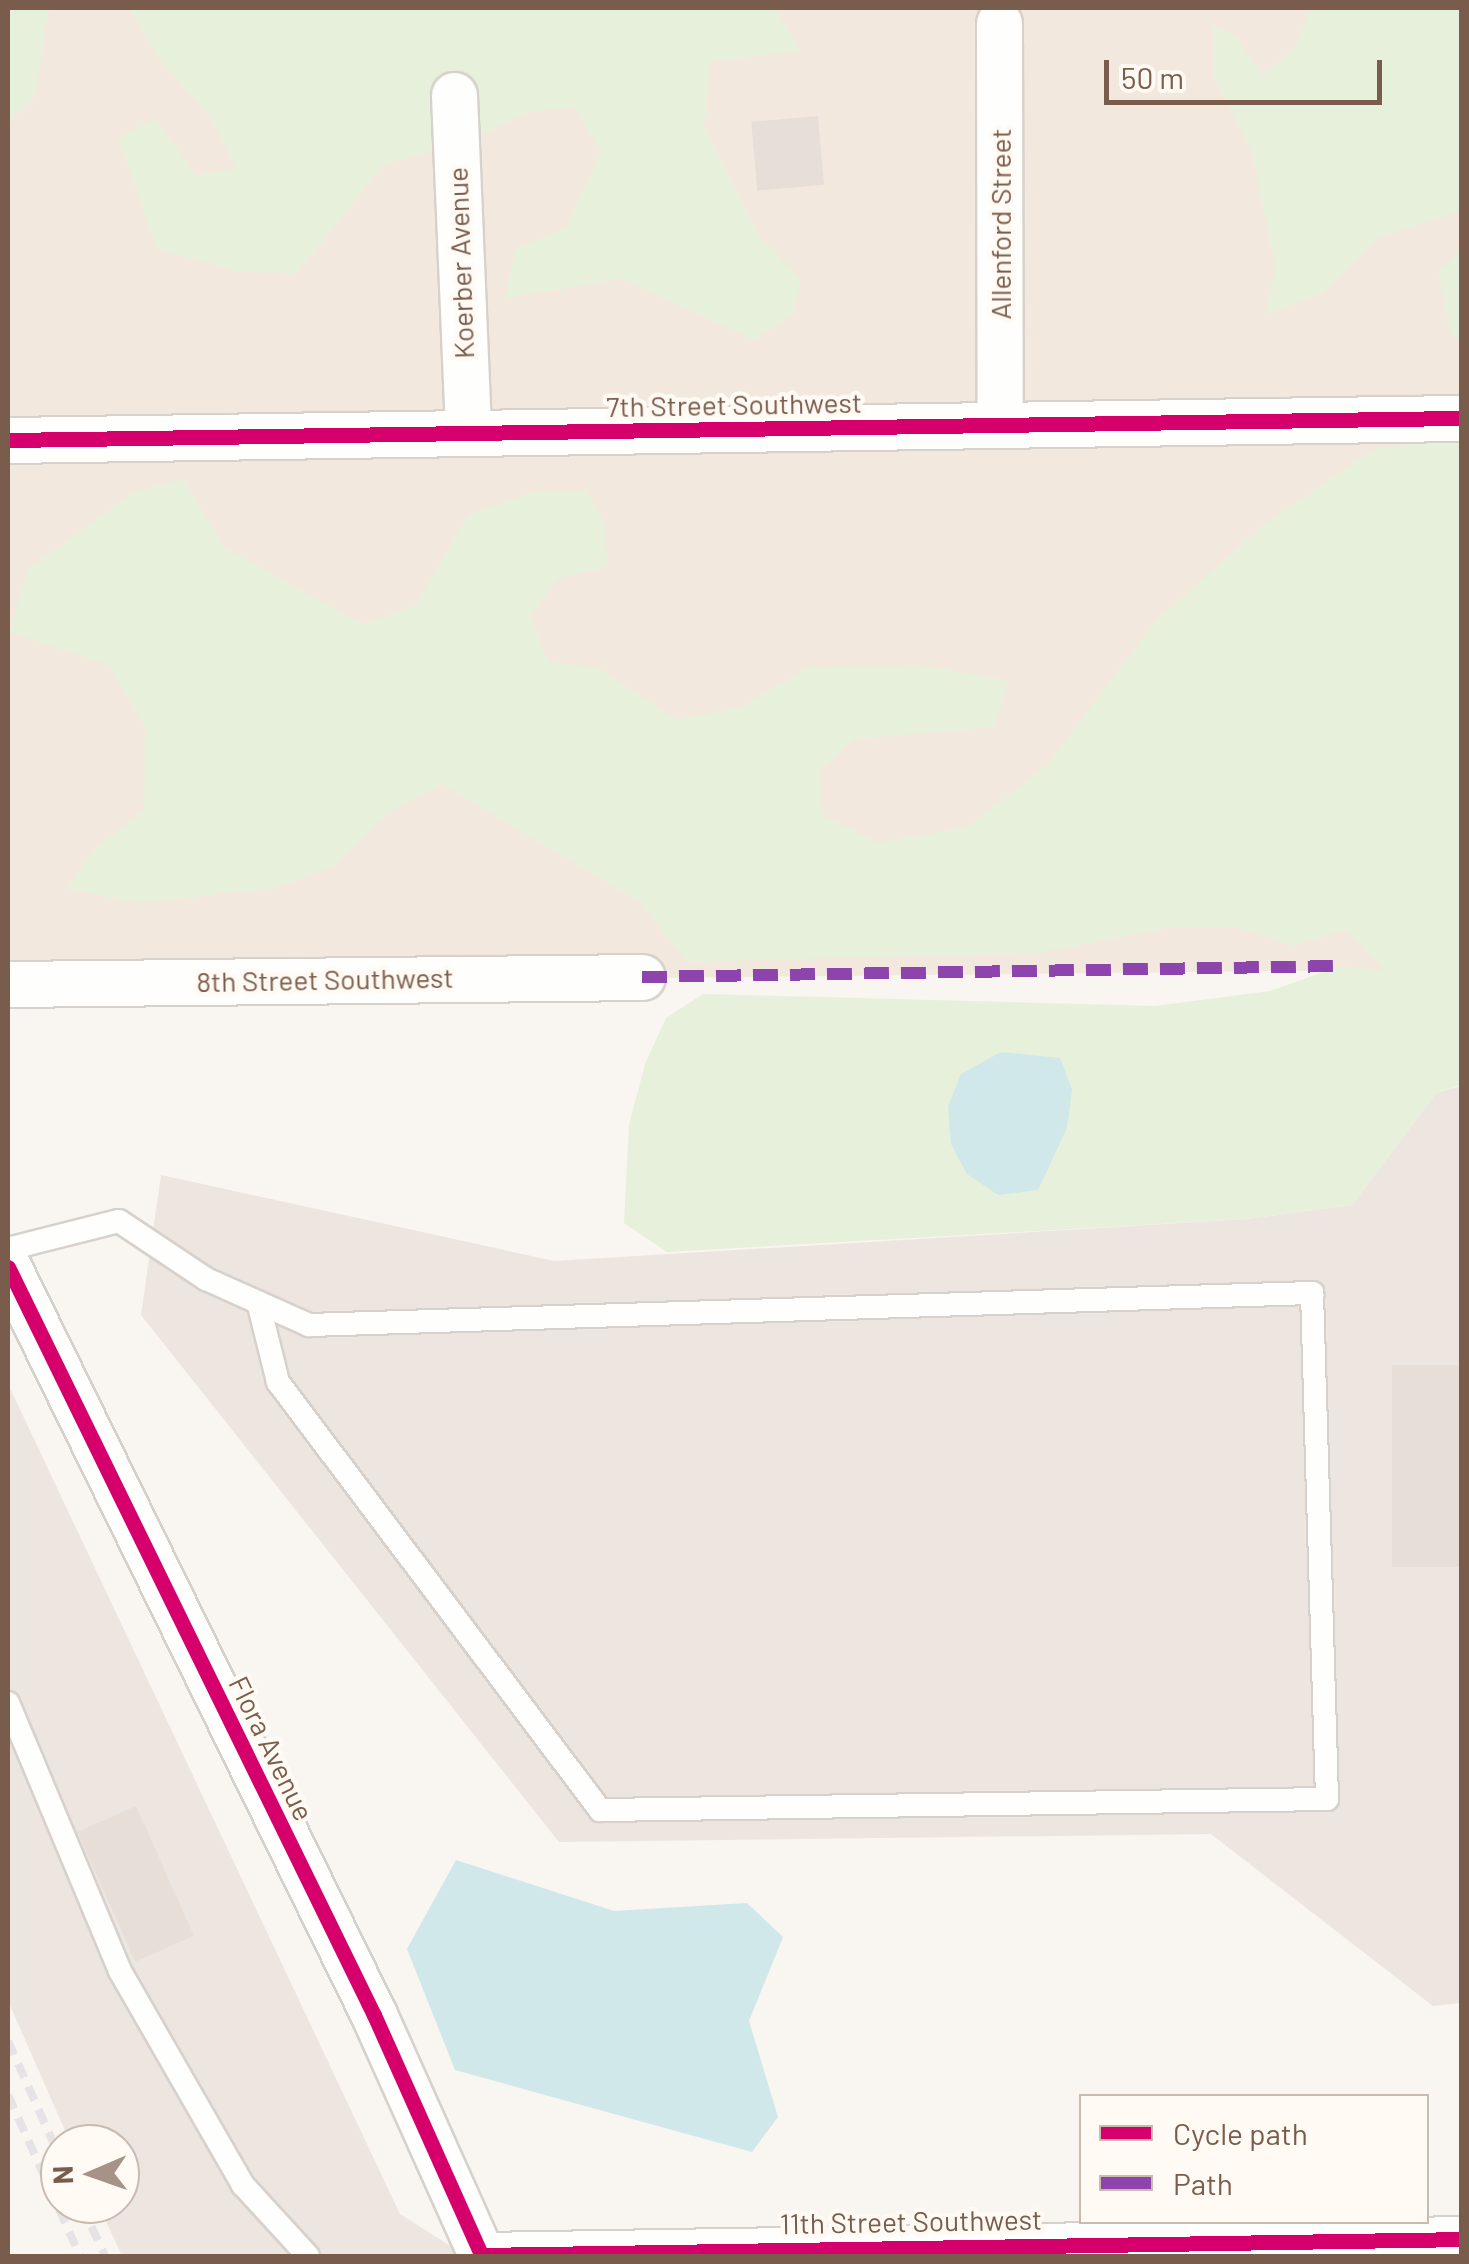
<!DOCTYPE html>
<html>
<head>
<meta charset="utf-8">
<style>
	body { margin:0 }
	#map { position:relative; width:1469px; height:2264px; overflow:hidden; background:#f9f5f0; font-family:Barlow,sans-serif }
	div>[style] { position:absolute }
	[style*='--x'] { left:calc(var(--x)*1px); top:calc(var(--y)*1px); width:calc(var(--w)*1px); rotate:calc(var(--a)*1deg) }
	.residential>* { inset:0; background:#f2e8de }
	.industrial>* { inset:0; background:#ede5e0 }
	.green>* { inset:0; background:#e7f0db }
	.water>* { inset:0; background:#d0e8ea }
	.building>* { inset:0; background:#e6ded7; transform-origin:0 0 }
	.roads { filter:drop-shadow(2px 0 #d7d1cb) drop-shadow(-2px 0 #d7d1cb) drop-shadow(0 2px #d7d1cb) drop-shadow(0 -2px #d7d1cb) }
	.lane>* { height:22px; margin:-11px; padding:0 11px; transform-origin:11px; border-radius:11px; background:#fefefd }
	.street>* { height:45px; margin:-22.5px; padding:0 22.5px; transform-origin:22.5px; border-radius:22.5px; background:#fefefd }
	.rail>* { height:8px; margin-top:-4px; transform-origin:0; background:repeating-linear-gradient(90deg,#e6e3e7 0 15px,transparent 0 25px) }
	.quiet>* { height:12px; margin-top:-6px; transform-origin:0; background:repeating-linear-gradient(90deg,#8e44ad 0 25px,transparent 0 37px) }
	.cycleway>* { height:15px; margin:-7.5px; padding:0 7.5px; transform-origin:7.5px; border-radius:7.5px; background:#d6006c }
	span { translate:-50% -50%; white-space:nowrap; text-align:center; line-height:1.15; -webkit-text-stroke:9px #fffaf3; paint-order:stroke }
	.street-label { font-size:28px; color:#7a5c4d }
	.frame { position:absolute; inset:0; border:10px solid #7a5c4d; pointer-events:none }
	.legend { position:absolute; left:1079px; top:2094px; width:350px; height:130px; box-sizing:border-box; background:#fffaf3; border:2px solid #cabbb1; margin:0; padding:12px 18px; list-style:none; font-size:30px; color:#7a5c4d }
	.legend li { display:flex; align-items:center; gap:20px; height:50px }
	.legend b { width:50px; border:2px solid #cabbb1 }
	.north { position:absolute; left:40px; top:2124px; width:100px; height:100px; box-sizing:border-box; background:#fffaf3; border:2px solid #cabbb1; border-radius:50%; rotate:268deg; font-size:28px; font-weight:700; line-height:40px; text-align:center; color:#7a5c4d }
	.north::after { content:''; display:block; margin:auto; width:35px; height:45px; background:#a69286; clip-path:polygon(50% 0,100% 100%,50% 72%,0 100%) }
	.scale { position:absolute; left:1104px; top:60px; width:278px; height:45px; box-sizing:border-box; border:5px solid #7a5c4d; border-top:0; padding-left:12px; font-size:30px; line-height:35px; white-space:nowrap; color:#7a5c4d; -webkit-text-stroke:8px #fffaf3; paint-order:stroke }
</style>
</head>
<body>
<div id="map">
	<div class="residential">
		<div style="clip-path:polygon(8px 8px,1461px 8px,1461px 958px,1387px 970px,8px 985px)"></div>
	</div>
	<div class="industrial">
		<div style="clip-path:polygon(1461px 1086px,1461px 2003px,1433px 2006px,1211px 1834px,559px 1842px,141px 1315px,161px 1175px,554px 1261px,1247px 1219px,1352px 1205px,1436px 1093px)"></div>
		<div style="clip-path:polygon(8px 1384px,400px 2214px,466px 2256px,122px 2256px,98px 2204px,120px 2204px,120px 2144px,71px 2144px,8px 2001px)"></div>
	</div>
	<div class="green">
		<div style="clip-path:polygon(8px 8px,49px 8px,35px 96px,8px 123px)"></div>
		<div style="clip-path:polygon(129px 8px,775px 8px,801px 51px,710px 61px,704px 127px,758px 235px,801px 279px,794px 314px,754px 340px,622px 279px,506px 298px,515px 249px,565px 228px,601px 152px,575px 108px,528px 112px,466px 143px,384px 164px,297px 273px,239px 272px,156px 248px,118px 138px,155px 118px,196px 176px,236px 168px,212px 120px,158px 57px)"></div>
		<div style="clip-path:polygon(1312px 8px,1461px 8px,1461px 211px,1380px 237px,1323px 293px,1266px 315px,1275px 267px,1252px 152px,1214px 78px,1213px 25px,1233px 34px,1263px 75px,1295px 46px)"></div>
		<div style="clip-path:polygon(1461px 250px,1461px 343px,1451px 335px,1438px 271px)"></div>
		<div style="clip-path:polygon(1461px 437px,1461px 1085px,1436px 1093px,1352px 1205px,1247px 1219px,667px 1252px,624px 1223px,629px 1125px,645px 1064px,666px 1018px,703px 994px,1155px 1006px,1270px 991px,1340px 966px,1385px 970px,1346px 930px,1294px 946px,1240px 928px,1167px 928px,1039px 953px,687px 962px,640px 902px,442px 784px,394px 809px,333px 867px,275px 888px,140px 903px,66px 889px,93px 851px,144px 810px,145px 727px,109px 665px,9px 632px,28px 569px,135px 491px,183px 479px,224px 547px,362px 624px,416px 605px,468px 515px,536px 491px,586px 491px,604px 520px,608px 567px,559px 578px,530px 615px,548px 662px,599px 668px,677px 720px,740px 708px,807px 667px,917px 665px,1008px 680px,995px 727px,854px 739px,819px 771px,823px 815px,878px 843px,967px 827px,1046px 766px,1156px 621px,1261px 527px,1374px 449px)"></div>
	</div>
	<div class="water">
		<div style="clip-path:polygon(1001px 1052px,1060px 1058px,1072px 1089px,1067px 1128px,1038px 1190px,998px 1195px,967px 1174px,951px 1144px,948px 1106px,961px 1074px)"></div>
		<div style="clip-path:polygon(456px 1860px,614px 1911px,747px 1903px,783px 1937px,749px 2021px,778px 2117px,752px 2152px,455px 2070px,407px 1949px)"></div>
	</div>
	<div class="building">
		<div style="left:818px;top:116px;width:69px;height:67px;rotate:85deg"></div>
		<div style="left:1462px;top:1365px;width:202px;height:70px;rotate:90deg"></div>
		<div style="left:136px;top:1806px;width:142px;height:64px;rotate:66deg"></div>
	</div>
	<div class="roads">
		<div class="lane">
			<div style="--x:8;--y:1249;--w:114;--a:-14.2"></div>
			<div style="--x:119;--y:1221;--w:105;--a:33.7"></div>
			<div style="--x:206;--y:1279;--w:113;--a:24.1"></div>
			<div style="--x:309;--y:1325;--w:1004;--a:-1.83"></div>
			<div style="--x:1312;--y:1293;--w:506;--a:88.3"></div>
			<div style="--x:1327;--y:1799;--w:727;--a:179.13"></div>
			<div style="--x:600;--y:1810;--w:536;--a:-126.96"></div>
			<div style="--x:278;--y:1382;--w:82;--a:-104"></div>
			<div style="--x:8;--y:1703;--w:290;--a:67.3"></div>
			<div style="--x:120;--y:1971;--w:247;--a:60.1"></div>
			<div style="--x:243;--y:2185;--w:96;--a:47.5"></div>
		</div>
		<div class="street">
			<div style="--x:999;--y:23;--w:402;--a:89.9"></div>
			<div style="--x:454;--y:95;--w:337;--a:87.6"></div>
			<div style="--x:8;--y:440;--w:1454;--a:-0.87"></div>
			<div style="--x:8;--y:984;--w:634;--a:-0.63"></div>
			<div style="--x:8;--y:1267;--w:833;--a:63.93"></div>
			<div style="--x:374;--y:2015;--w:264;--a:65.9"></div>
			<div style="--x:481;--y:2255;--w:981;--a:-0.93"></div>
		</div>
	</div>
	<div class="rail">
		<div style="--x:8;--y:2041;--w:128;--a:66"></div>
		<div style="--x:8;--y:2095;--w:176;--a:65.9"></div>
		<div style="--x:81;--y:2204;--w:57;--a:65.2"></div>
	</div>
	<div class="quiet">
		<div style="--x:642;--y:977;--w:698;--a:-0.9"></div>
	</div>
	<div class="cycleway">
		<div style="--x:8;--y:440;--w:1454;--a:-0.87"></div>
		<div style="--x:8;--y:1267;--w:833;--a:63.93"></div>
		<div style="--x:374;--y:2015;--w:264;--a:65.9"></div>
		<div style="--x:481;--y:2255;--w:981;--a:-0.93"></div>
	</div>
	<div class="street-label">
		<span style="left:1000px;top:224px;rotate:-90deg">Allenford Street</span>
		<span style="left:460px;top:263px;rotate:-92deg">Koerber Avenue</span>
		<span style="left:734px;top:404px;rotate:-1deg">7th Street Southwest</span>
		<span style="left:325px;top:979px;rotate:-1deg">8th Street Southwest</span>
		<span style="left:272px;top:1748px;rotate:64deg">Flora Avenue</span>
		<span style="left:911px;top:2221px;rotate:-1deg">11th Street Southwest</span>
	</div>
	<div class="frame"></div>
	<ul class="legend">
	<li><b style="height:12px;background:#d6006c"></b>Cycle path</li>
	<li><b style="height:12px;background:#8e44ad"></b>Path</li>
	</ul>
	<div class="north">N</div>
	<div class="scale">50 m</div>
</div>
</body>
</html>
